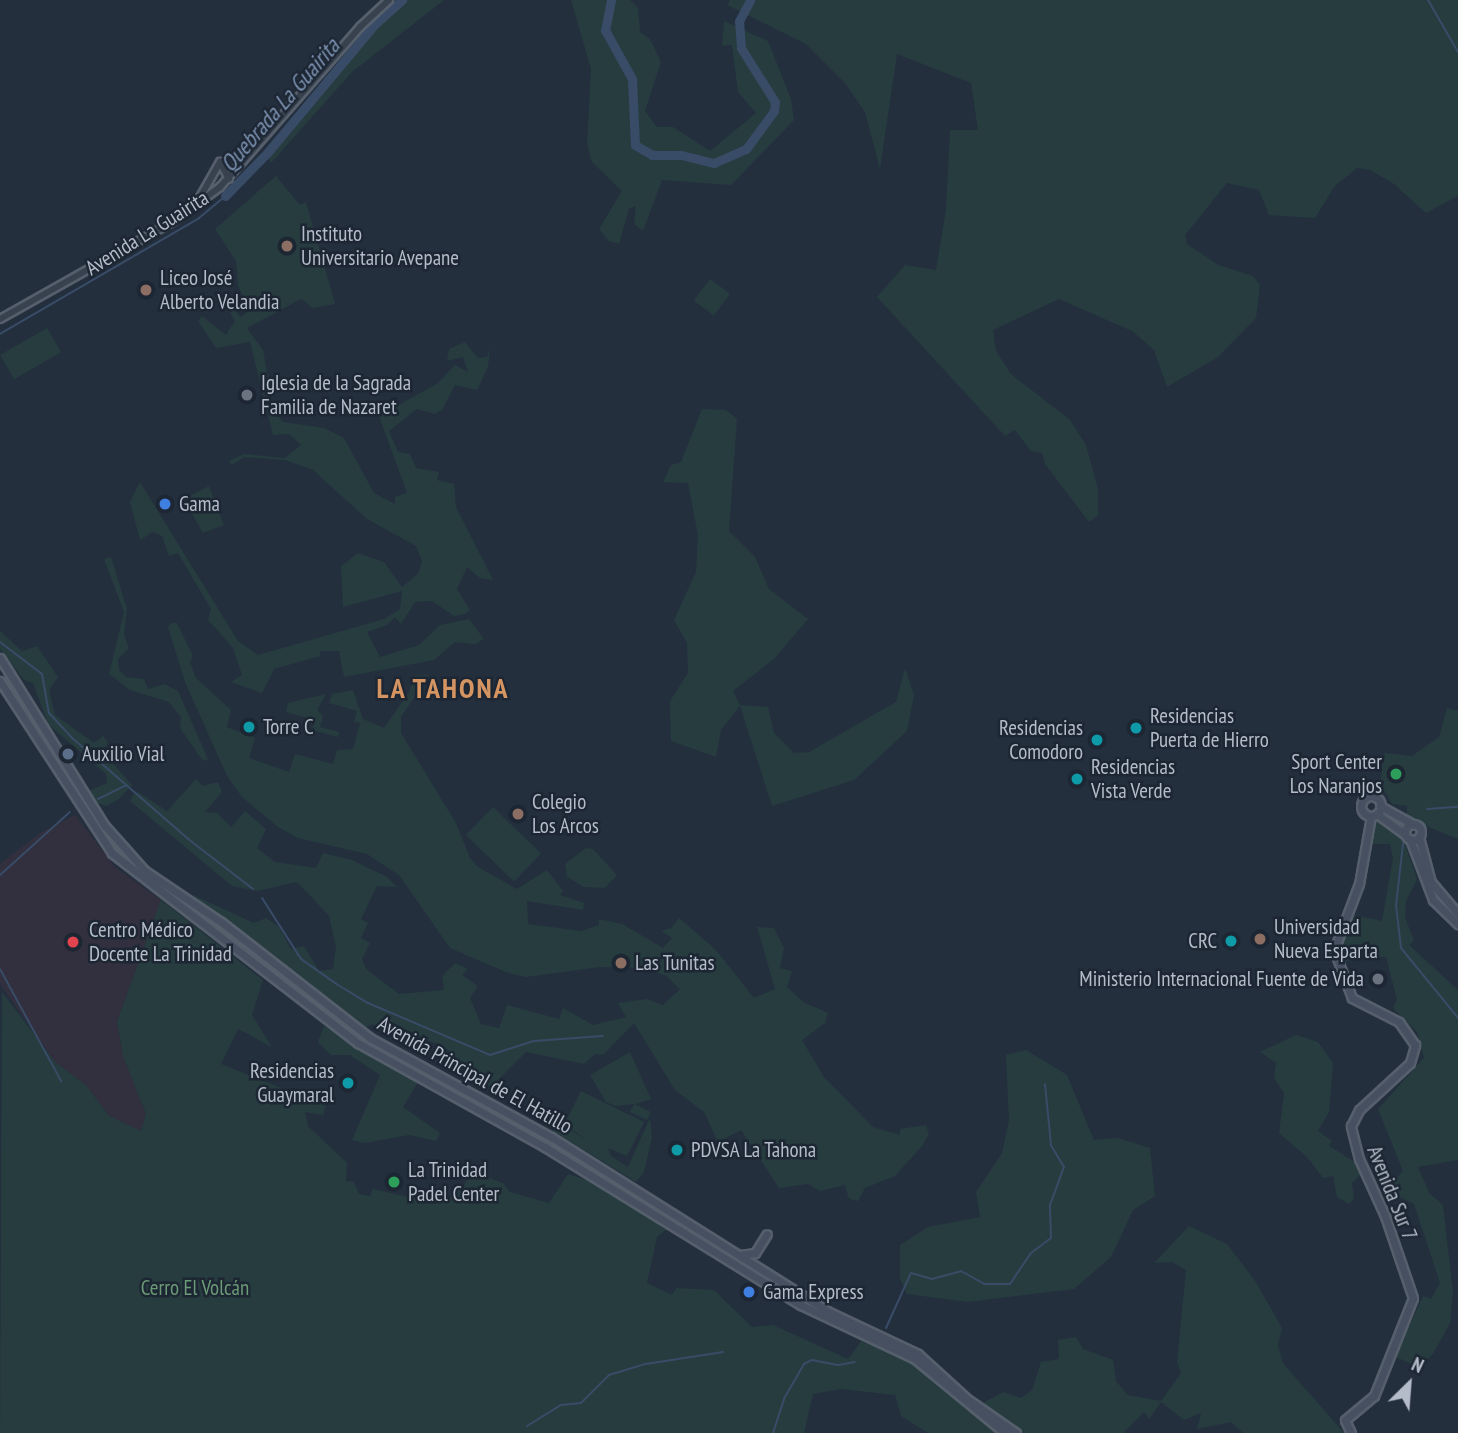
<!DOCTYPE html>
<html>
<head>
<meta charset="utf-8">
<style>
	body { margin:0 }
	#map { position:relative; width:1458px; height:1433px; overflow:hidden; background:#242f3e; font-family:"PT Sans Narrow",sans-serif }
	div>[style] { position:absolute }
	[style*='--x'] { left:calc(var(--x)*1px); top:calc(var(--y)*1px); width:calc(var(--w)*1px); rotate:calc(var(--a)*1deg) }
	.medical>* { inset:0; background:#32303f }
	.green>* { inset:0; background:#263c3f; transform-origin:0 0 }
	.stream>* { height:2px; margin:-1px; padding:0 1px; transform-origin:1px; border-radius:1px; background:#394c67 }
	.river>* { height:9px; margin:-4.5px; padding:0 4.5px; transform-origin:4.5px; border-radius:4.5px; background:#394c67 }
	.roads { filter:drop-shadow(2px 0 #565f6c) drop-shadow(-2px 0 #565f6c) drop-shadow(0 2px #565f6c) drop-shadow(0 -2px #565f6c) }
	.tertiary>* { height:6px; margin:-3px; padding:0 3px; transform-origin:3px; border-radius:3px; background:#38414e }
	.secondary>* { height:7px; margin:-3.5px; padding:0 3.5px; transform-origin:3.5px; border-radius:3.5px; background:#465061 }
	.secondary>.ring { margin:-3.5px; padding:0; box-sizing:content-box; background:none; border:7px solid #465061; border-radius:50% }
	.dots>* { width:19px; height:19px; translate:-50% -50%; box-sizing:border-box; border:4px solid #1d2633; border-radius:50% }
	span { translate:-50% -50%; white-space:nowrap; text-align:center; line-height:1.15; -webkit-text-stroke:5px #1d2633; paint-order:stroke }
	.street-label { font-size:21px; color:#b4bcc9 }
	.poi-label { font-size:21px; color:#b4bcc9 }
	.left { translate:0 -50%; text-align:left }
	.right { translate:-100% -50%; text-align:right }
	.park-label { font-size:21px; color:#6b9a76 }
	.water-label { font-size:23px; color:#7c92b1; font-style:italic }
	.district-label { font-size:28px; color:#d59563; font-weight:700; letter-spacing:2px }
	.north { position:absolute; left:1374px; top:1349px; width:70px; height:70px; -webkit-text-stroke:5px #1d2633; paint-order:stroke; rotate:25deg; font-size:19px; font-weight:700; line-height:28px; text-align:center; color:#b4bcc9 }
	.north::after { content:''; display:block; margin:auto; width:24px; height:32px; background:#b4bcc9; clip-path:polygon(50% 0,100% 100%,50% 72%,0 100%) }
</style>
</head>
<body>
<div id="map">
	<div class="medical">
		<div style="clip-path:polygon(75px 815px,115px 867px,161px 900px,117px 1022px,123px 1056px,146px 1114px,141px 1132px,108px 1115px,87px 1086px,56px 1063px,0 984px,0 864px,40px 833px)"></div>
	</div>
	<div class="green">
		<div style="clip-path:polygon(398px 0,444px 0,352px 72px,271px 163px,264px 152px,353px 44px)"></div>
		<div style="clip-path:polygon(571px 0,630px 0,638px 8px,640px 32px,650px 39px,661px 62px,645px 111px,657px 127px,673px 127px,710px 151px,756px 113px,738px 92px,732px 45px,722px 46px,724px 21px,768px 41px,791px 99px,794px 120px,731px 185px,662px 180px,643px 231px,634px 224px,636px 206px,629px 209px,619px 244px,609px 241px,599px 229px,622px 191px,592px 162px,587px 144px,591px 69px)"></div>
		<div style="clip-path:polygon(730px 0,1458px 0,1458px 196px,1426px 213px,1394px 184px,1370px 170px,1357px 168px,1334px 187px,1315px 218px,1269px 215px,1259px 190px,1227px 183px,1185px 235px,1187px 244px,1218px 265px,1253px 276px,1260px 285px,1256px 318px,1218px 357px,1167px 387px,1154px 350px,1132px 331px,1059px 299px,993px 330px,996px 351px,1011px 374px,1070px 420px,1086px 445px,1098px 489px,1098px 515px,1089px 522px,1045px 464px,1042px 453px,1031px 451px,1015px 430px,1005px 436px,877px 297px,905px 265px,936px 270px,946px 209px,950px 130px,978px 130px,971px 83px,897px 54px,880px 169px,865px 112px,845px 83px,806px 44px,727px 5px)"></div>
		<div style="clip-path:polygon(276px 176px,300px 205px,306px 202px,335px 304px,313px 308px,301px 299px,247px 328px,263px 350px,274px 411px,283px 422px,324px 428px,344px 438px,374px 493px,395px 504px,395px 497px,407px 493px,379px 416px,438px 383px,455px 365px,468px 372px,463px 357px,447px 361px,449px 349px,465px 342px,478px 358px,487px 357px,490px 348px,488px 367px,477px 390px,455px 385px,442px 410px,434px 414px,417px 409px,389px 431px,398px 452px,410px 454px,416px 468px,439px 472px,437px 480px,454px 484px,456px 507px,493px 580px,480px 578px,467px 567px,457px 589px,470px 610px,465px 614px,454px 616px,432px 601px,415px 602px,401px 624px,395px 617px,387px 625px,367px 632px,380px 657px,419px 645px,440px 625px,469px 619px,484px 639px,475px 644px,455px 642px,434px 660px,344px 677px,339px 651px,320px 651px,320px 656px,274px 669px,262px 693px,231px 682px,242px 675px,233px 648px,208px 620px,211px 609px,178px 553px,169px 556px,162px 536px,153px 532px,140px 540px,130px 502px,140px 482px,238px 641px,258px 655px,384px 619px,400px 609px,402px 591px,343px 607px,341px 566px,358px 553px,384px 562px,402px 587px,418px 574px,422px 561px,416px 546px,367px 519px,313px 470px,285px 460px,244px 457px,232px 465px,229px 461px,244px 454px,285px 458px,301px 445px,289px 434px,273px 435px,250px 342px,216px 348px,198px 321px,202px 316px,226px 335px,235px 321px,230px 312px,233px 309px,241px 317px,250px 310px,238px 286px,236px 261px,215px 229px)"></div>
		<div style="left:710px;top:279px;width:25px;height:27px;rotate:37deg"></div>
		<div style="left:47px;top:328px;width:28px;height:54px;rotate:60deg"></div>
		<div style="clip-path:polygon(702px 409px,726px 410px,737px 419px,729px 531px,755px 557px,769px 589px,808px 619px,774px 659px,733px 691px,740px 705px,768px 707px,774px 733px,794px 753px,809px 752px,896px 702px,905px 668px,914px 695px,907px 731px,854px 780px,772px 806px,740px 706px,721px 730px,716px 757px,671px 741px,670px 701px,688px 673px,687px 643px,674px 620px,696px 572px,698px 535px,688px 483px,663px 482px,671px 465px,681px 462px)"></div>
		<div style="clip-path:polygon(209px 486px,224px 525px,203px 533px,186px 503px,189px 496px)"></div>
		<div style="clip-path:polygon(111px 557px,127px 609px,124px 635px,129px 648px,118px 659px,119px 670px,126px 677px,144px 679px,148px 689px,164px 684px,178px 691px,208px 759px,203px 761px,180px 728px,181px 717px,169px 702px,130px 690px,109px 674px,124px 612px,104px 559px)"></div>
		<div style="clip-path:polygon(171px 623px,177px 623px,193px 656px,190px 662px,196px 678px,231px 710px,227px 727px,255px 738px,249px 758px,289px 772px,295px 754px,333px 764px,337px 750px,353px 749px,360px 723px,354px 722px,357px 711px,329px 703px,332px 694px,353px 690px,363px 719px,384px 728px,409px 692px,414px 676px,429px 675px,401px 717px,401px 733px,456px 823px,470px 858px,478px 867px,517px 889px,547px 870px,563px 891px,560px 895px,584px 903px,583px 910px,527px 901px,528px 924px,581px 931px,599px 925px,599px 919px,622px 924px,663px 948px,672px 938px,661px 931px,671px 928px,679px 918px,716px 950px,754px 998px,775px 989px,757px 927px,774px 928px,784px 948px,780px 968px,792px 971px,787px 987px,803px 1002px,828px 1013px,825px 1023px,802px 1040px,824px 1077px,873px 1127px,900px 1135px,900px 1129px,926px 1125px,929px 1134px,922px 1146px,895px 1176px,865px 1188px,858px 1201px,849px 1199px,845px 1185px,820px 1191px,808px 1184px,779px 1188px,741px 1130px,718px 1142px,704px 1112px,675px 1090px,634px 1023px,603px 1055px,595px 1054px,584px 1064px,526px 1052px,487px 1091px,448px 1050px,410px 1031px,384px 1034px,373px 1024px,365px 1027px,191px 894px,254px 923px,266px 918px,279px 927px,291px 949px,304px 946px,319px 971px,333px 969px,336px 947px,329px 916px,306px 891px,296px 882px,258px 891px,232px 886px,130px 801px,133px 795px,138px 792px,167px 811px,196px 779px,203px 786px,218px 782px,222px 792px,205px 812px,217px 813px,231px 827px,245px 811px,266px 829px,257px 848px,275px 862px,316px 868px,323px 853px,352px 860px,387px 877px,397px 887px,377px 886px,361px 919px,368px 923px,361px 938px,370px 943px,362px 959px,366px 969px,399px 994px,444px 990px,442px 976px,455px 963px,468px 969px,462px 975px,478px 986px,470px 998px,481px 1024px,499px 1028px,507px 1005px,559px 1019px,563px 1008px,593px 1025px,626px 1017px,618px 1003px,647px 999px,663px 1005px,680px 989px,666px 976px,646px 968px,600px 967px,526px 977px,508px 973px,450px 948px,399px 875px,367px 854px,298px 838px,278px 827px,242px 797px,227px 776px,185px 682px,168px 627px)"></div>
		<div style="clip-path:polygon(0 631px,22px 651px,37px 646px,58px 677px,49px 690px,55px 715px,94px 743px,103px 736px,108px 742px,103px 752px,132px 785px,119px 799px,106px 806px,95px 802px,88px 791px,107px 783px,106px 774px,48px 724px,33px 683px,24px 680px,0 649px)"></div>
		<div style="clip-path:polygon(326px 694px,317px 710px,323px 716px,320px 727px,339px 732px,338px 737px,312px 730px,314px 720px,286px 712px,288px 703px)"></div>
		<div style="clip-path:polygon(1447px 708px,1458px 711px,1458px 839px,1407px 818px,1407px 806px,1392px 804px,1380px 783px,1384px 753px,1412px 756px,1439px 737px)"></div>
		<div style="left:493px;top:807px;width:67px;height:39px;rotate:44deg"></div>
		<div style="clip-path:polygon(1377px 820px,1403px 838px,1417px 879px,1406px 901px,1405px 917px,1414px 941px,1409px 945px,1458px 990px,1458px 1160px,1418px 1167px,1430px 1194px,1443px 1205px,1453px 1292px,1450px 1323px,1433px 1354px,1423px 1363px,1412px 1364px,1395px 1357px,1423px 1296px,1431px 1299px,1440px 1283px,1414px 1204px,1386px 1190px,1403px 1171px,1378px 1109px,1424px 1058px,1417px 1032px,1393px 1008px,1397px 1000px,1386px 957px,1360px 956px,1343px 963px,1337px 946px,1349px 914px,1382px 921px,1393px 858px,1390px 844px,1370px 844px)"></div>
		<div style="clip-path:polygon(586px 848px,593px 849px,617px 875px,605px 888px,584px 887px,567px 877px,565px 864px)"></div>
		<div style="clip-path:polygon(161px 900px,263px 980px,252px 1015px,272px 1047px,238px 1029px,221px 1064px,326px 1106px,323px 1115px,305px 1112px,308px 1126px,347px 1163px,346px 1181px,354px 1182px,359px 1194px,370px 1196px,373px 1189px,425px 1201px,448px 1199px,463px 1187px,472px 1171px,503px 1183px,510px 1192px,549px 1203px,568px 1174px,587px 1180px,667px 1229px,657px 1237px,647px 1283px,672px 1295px,676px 1288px,714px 1290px,752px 1327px,773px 1325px,848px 1359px,861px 1341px,913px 1363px,999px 1433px,928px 1433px,901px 1416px,895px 1395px,841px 1389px,813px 1394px,804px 1433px,0 1433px,2px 992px,56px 1063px,87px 1086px,108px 1115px,141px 1131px,146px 1114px,123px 1056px,117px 1022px)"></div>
		<div style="clip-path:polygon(324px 1026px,418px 1082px,403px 1107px,440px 1133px,436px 1141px,409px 1135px,365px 1143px,352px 1140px,380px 1075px,350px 1055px,331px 1055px,318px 1042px)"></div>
		<div style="clip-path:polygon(1296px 1035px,1318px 1042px,1333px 1063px,1329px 1112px,1318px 1131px,1332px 1141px,1329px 1146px,1352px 1160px,1361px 1174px,1352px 1183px,1354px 1199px,1349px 1204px,1337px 1197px,1333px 1176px,1323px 1178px,1308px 1158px,1279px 1133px,1284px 1093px,1274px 1078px,1276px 1063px,1260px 1052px)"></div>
		<div style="clip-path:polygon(1026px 1050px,1067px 1075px,1094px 1140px,1118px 1138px,1150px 1148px,1155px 1196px,1133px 1210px,1111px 1257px,1074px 1289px,968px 1302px,907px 1294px,900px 1278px,900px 1245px,928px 1227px,980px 1217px,976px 1192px,1002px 1153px,1009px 1121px,1006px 1055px)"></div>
		<div style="clip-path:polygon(630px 1052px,651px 1099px,635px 1104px,651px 1112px,647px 1120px,630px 1112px,634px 1104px,616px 1106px,606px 1102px,590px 1075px)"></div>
		<div style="clip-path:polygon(581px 1091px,644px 1122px,627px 1156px,608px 1148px,611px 1156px,628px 1167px,650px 1118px,652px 1137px,644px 1172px,636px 1182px,553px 1131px,557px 1123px,590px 1141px,564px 1125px)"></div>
		<div style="clip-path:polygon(1189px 1226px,1227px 1244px,1255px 1281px,1282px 1328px,1278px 1345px,1283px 1363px,1344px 1433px,1243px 1433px,1231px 1422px,1197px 1429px,1201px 1413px,1184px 1420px,1161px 1402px,1149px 1419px,1144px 1412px,1123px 1433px,1022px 1433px,983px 1403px,1003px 1392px,1021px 1398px,1032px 1390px,1041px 1362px,1059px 1359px,1058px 1340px,1076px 1337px,1083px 1349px,1113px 1360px,1116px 1381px,1128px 1395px,1161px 1401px,1181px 1373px,1177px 1362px,1186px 1270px,1172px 1262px,1154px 1263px)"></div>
	</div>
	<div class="stream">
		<div style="--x:1428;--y:0;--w:60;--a:60"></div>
		<div style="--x:0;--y:334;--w:230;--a:-30.2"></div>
		<div style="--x:199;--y:218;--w:34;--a:-40"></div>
		<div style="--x:0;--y:642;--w:53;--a:37.3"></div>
		<div style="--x:42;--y:674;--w:40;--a:80"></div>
		<div style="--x:49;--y:713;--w:33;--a:47"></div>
		<div style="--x:71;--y:737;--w:160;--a:41"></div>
		<div style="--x:192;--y:842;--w:77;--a:37.6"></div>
		<div style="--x:98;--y:799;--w:30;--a:-26"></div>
		<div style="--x:1427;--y:809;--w:31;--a:-4"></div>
		<div style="--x:1403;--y:844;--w:61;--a:96.5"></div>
		<div style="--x:1396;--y:905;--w:43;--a:83.4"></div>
		<div style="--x:1401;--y:948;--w:90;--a:50.8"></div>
		<div style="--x:0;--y:875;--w:94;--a:-42"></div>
		<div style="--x:262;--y:898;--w:72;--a:57.4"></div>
		<div style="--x:301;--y:959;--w:45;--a:35.1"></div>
		<div style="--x:338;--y:985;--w:35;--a:31"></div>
		<div style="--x:368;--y:1003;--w:133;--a:23.1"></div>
		<div style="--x:490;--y:1055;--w:46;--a:-17.7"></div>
		<div style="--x:534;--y:1041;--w:69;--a:-4.1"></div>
		<div style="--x:0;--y:969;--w:128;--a:61.4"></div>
		<div style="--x:886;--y:1328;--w:60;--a:-65.6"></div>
		<div style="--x:911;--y:1273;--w:22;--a:16"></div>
		<div style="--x:932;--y:1279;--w:30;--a:-15"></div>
		<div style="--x:961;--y:1271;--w:26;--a:29"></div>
		<div style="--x:984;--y:1284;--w:26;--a:0"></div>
		<div style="--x:1010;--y:1284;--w:37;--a:-56"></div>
		<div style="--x:1031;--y:1253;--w:25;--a:-37"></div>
		<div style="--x:1051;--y:1238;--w:33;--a:-92"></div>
		<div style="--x:1050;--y:1205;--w:40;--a:-69.8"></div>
		<div style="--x:1064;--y:1167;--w:26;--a:-121"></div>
		<div style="--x:1051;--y:1145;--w:61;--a:-95.6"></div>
		<div style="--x:527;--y:1426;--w:40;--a:-32"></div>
		<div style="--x:561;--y:1405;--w:20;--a:-6"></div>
		<div style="--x:581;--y:1403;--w:40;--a:-45"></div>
		<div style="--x:609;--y:1375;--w:39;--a:-17"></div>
		<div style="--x:646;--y:1364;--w:78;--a:-8.9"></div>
		<div style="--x:773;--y:1433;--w:38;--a:-72"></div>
		<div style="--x:785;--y:1397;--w:38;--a:-60"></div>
		<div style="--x:804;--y:1364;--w:9;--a:-27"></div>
		<div style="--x:812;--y:1360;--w:26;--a:11"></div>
		<div style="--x:838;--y:1365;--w:17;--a:-10"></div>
	</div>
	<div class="river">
		<div style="--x:611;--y:0;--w:31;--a:101"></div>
		<div style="--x:605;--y:30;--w:56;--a:61.1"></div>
		<div style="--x:632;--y:79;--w:66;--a:87.4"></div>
		<div style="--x:635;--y:145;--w:20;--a:30"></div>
		<div style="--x:652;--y:155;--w:29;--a:0"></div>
		<div style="--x:681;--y:155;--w:34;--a:14"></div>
		<div style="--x:714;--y:163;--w:35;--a:-24"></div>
		<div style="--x:746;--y:149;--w:47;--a:-53.6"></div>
		<div style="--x:774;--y:111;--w:9;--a:-84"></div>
		<div style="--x:775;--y:102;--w:64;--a:-122.2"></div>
		<div style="--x:741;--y:48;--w:27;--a:-94"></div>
		<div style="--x:739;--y:21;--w:24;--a:-62"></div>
		<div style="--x:225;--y:196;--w:60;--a:-45.7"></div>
		<div style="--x:267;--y:153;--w:167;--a:-50.1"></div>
		<div style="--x:374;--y:25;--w:38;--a:-42"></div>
	</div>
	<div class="roads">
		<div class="tertiary">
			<div style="--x:220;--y:162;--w:19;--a:62"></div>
			<div style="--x:195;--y:206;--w:51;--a:-60.4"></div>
			<div style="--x:0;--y:319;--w:197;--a:-29.4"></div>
			<div style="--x:172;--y:222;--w:59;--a:-36.1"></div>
			<div style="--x:220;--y:187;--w:213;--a:-48.8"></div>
			<div style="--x:360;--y:27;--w:40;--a:-43"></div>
			<div style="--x:1053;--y:752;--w:23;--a:5"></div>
		</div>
		<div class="secondary">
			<div style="--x:0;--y:658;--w:197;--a:58.1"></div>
			<div style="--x:104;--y:825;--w:62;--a:48.3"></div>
			<div style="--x:145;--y:871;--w:92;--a:33.9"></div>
			<div style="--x:221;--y:922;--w:189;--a:37.9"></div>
			<div style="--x:370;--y:1038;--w:206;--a:28.7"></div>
			<div style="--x:551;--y:1137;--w:331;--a:32.2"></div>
			<div style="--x:831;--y:1313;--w:96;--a:25.2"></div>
			<div style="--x:918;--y:1354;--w:65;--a:42.5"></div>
			<div style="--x:966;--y:1398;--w:61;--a:35"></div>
			<div style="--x:0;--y:681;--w:205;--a:56.9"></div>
			<div style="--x:112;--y:853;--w:311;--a:37.7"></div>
			<div style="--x:358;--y:1043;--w:214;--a:29.1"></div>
			<div style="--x:545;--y:1147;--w:301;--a:31.7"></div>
			<div style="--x:801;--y:1305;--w:126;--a:25.3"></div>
			<div style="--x:915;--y:1359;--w:117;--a:39.4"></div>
			<div class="ring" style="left:1361px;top:796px;width:13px;height:13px"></div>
			<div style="--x:1380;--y:806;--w:38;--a:29"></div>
			<div style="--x:1377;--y:814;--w:34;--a:36"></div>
			<div class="ring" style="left:1405px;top:824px;width:9px;height:9px"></div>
			<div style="--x:1419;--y:837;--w:47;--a:75.1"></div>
			<div style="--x:1431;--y:882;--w:42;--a:49.8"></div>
			<div style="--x:1410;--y:839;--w:65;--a:69.3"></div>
			<div style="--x:1433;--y:900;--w:35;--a:44"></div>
			<div style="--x:740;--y:1255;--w:15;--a:-8"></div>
			<div style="--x:755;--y:1253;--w:22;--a:-58"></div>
			<div style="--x:1351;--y:1433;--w:14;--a:-115"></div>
			<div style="--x:1345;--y:1420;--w:38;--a:-40"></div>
			<div style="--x:1374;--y:1396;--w:105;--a:-68.3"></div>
			<div style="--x:1413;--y:1298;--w:87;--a:-108.9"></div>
			<div style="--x:1385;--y:1216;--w:63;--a:-114.5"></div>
			<div style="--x:1359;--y:1159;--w:34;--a:-104"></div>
			<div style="--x:1351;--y:1126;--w:18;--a:-63"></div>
			<div style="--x:1359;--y:1110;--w:69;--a:-42.7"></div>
			<div style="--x:1410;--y:1063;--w:19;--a:-74"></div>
			<div style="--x:1415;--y:1045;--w:28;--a:-125"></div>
			<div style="--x:1399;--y:1022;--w:53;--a:-152.9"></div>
			<div style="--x:1352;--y:998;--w:51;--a:-110.6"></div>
			<div style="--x:1334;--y:950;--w:71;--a:-69.3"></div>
			<div style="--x:1359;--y:884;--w:69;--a:-80"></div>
		</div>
	</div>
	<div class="dots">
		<div style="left:287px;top:246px;background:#8d6e63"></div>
		<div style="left:146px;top:290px;background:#8d6e63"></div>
		<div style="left:247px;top:395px;background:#6b7280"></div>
		<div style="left:165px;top:504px;background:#3f7fe0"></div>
		<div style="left:249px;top:727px;background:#0f9aa8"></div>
		<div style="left:1136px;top:728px;background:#0f9aa8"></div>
		<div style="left:1097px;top:740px;background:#0f9aa8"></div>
		<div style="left:68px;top:754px;background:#5c6f8a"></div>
		<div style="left:1396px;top:774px;background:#2e9e5b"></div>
		<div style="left:1077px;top:779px;background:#0f9aa8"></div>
		<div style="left:518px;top:814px;background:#8d6e63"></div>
		<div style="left:1260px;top:939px;background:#8d6e63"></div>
		<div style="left:1231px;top:941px;background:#0f9aa8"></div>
		<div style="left:73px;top:942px;background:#e0444e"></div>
		<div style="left:621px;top:963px;background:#8d6e63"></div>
		<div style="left:1378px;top:979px;background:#6b7280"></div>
		<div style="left:348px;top:1083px;background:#0f9aa8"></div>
		<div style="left:677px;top:1150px;background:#0f9aa8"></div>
		<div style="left:394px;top:1182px;background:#2e9e5b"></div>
		<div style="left:749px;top:1292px;background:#3f7fe0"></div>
	</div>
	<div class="street-label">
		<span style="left:147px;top:233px;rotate:-32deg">Avenida La Guairita</span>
		<span style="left:475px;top:1075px;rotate:29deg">Avenida Principal de El Hatillo</span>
		<span style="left:1392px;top:1193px;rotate:68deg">Avenida Sur 7</span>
	</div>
	<div class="poi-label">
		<span class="left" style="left:301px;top:246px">Instituto<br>Universitario Avepane</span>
		<span class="left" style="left:160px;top:290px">Liceo José<br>Alberto Velandia</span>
		<span class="left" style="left:261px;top:395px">Iglesia de la Sagrada<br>Familia de Nazaret</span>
		<span class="left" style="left:179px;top:504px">Gama</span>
		<span class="left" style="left:1150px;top:728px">Residencias<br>Puerta de Hierro</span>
		<span class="left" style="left:263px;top:727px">Torre C</span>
		<span class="right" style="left:1083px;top:740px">Residencias<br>Comodoro</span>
		<span class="left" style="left:82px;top:754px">Auxilio Vial</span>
		<span class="right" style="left:1382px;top:774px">Sport Center<br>Los Naranjos</span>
		<span class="left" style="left:1091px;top:779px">Residencias<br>Vista Verde</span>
		<span class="left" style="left:532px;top:814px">Colegio<br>Los Arcos</span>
		<span class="left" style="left:1274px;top:939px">Universidad<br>Nueva Esparta</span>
		<span class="left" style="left:89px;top:942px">Centro Médico<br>Docente La Trinidad</span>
		<span class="right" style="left:1217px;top:941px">CRC</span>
		<span class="left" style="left:635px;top:963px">Las Tunitas</span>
		<span class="right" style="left:1364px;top:979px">Ministerio Internacional Fuente de Vida</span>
		<span class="right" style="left:334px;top:1083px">Residencias<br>Guaymaral</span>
		<span class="left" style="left:691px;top:1150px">PDVSA La Tahona</span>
		<span class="left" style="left:408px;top:1182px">La Trinidad<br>Padel Center</span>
		<span class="left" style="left:763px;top:1292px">Gama Express</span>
	</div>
	<div class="park-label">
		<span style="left:195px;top:1288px">Cerro El Volcán</span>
	</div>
	<div class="water-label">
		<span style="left:280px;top:105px;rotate:-49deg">Quebrada La Guairita</span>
	</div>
	<div class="district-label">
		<span style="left:443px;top:688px">LA TAHONA</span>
	</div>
	<div class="north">N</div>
</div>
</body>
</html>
